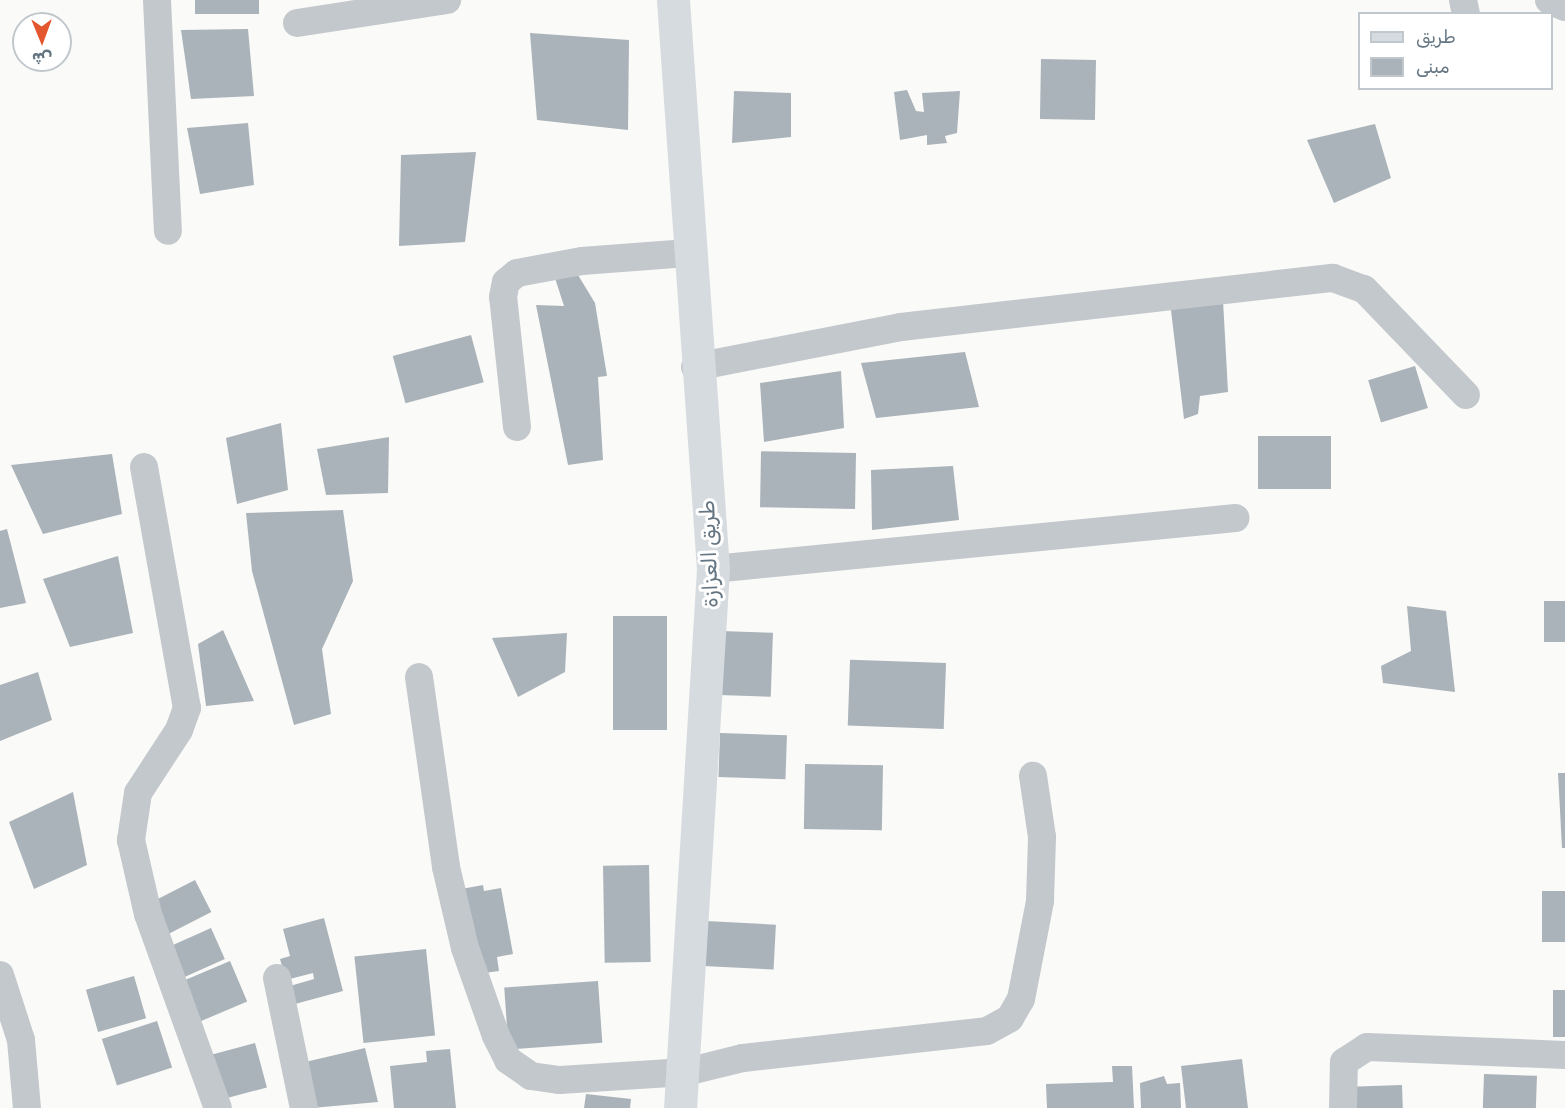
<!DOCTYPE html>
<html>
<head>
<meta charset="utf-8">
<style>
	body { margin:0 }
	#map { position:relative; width:1565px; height:1108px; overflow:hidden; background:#fafaf8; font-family:Rubik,Vazirmatn,sans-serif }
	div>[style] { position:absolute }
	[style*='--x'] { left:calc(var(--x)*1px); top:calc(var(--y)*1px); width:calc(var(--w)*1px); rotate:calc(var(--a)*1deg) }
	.building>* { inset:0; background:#aab3b9; transform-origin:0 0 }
	.street>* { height:28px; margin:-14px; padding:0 14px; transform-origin:14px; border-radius:14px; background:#c3c8cc }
	.secondary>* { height:33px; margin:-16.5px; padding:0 16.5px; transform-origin:16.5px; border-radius:16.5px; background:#d6dbdf }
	span { translate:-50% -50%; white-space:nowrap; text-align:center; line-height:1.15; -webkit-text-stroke:6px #fff; paint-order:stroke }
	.street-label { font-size:21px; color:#657683 }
	.legend { position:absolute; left:1358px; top:12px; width:195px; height:78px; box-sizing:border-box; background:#fff; border:2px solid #c1c8cd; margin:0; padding:8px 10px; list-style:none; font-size:18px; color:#657683 }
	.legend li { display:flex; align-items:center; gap:12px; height:30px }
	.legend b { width:30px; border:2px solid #c1c8cd }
	.north { position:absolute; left:12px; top:12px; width:60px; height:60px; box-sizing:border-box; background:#fff; border:2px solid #c1c8cd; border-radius:50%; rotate:179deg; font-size:16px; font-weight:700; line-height:24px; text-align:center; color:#657683 }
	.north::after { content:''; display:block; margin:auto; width:21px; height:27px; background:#e4572e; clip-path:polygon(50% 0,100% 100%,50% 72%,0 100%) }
</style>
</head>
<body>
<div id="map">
	<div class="building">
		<div style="left:195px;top:0;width:64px;height:14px"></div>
		<div style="clip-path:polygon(248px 29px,254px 96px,191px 99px,181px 30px)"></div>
		<div style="clip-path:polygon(530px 33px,629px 40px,628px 130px,537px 120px)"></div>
		<div style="left:1041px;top:59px;width:55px;height:60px;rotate:1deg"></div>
		<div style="clip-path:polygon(907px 90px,916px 111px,924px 112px,922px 93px,960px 91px,957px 133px,945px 136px,947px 143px,927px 145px,927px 135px,900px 140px,894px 92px)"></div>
		<div style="clip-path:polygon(734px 91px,791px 93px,791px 137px,732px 143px)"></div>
		<div style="clip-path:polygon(248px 123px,254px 185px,200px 194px,187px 128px)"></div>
		<div style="clip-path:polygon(1375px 124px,1391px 178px,1334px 203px,1307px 140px)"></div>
		<div style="clip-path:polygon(476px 152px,465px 242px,399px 246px,401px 155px)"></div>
		<div style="clip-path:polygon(554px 275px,578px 275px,595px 303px,607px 376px,598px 377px,603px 460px,568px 465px,536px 305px,564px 306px)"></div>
		<div style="clip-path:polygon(1223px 300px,1228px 392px,1200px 396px,1198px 414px,1184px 419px,1170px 302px)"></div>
		<div style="left:471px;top:335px;width:49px;height:81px;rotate:75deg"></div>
		<div style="clip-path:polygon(965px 352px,979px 407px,876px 418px,861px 363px)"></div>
		<div style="left:1415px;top:366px;width:44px;height:49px;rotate:73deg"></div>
		<div style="clip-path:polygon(841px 371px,844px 428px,764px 442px,760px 383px)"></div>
		<div style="clip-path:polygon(281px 423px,288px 490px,237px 504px,226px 438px)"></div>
		<div style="left:1331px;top:436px;width:53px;height:73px;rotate:90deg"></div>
		<div style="clip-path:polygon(389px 437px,388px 493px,326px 495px,317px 449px)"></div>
		<div style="left:856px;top:453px;width:56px;height:95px;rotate:91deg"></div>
		<div style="clip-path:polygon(112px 454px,122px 514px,43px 534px,11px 465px)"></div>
		<div style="clip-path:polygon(953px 466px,959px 520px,872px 530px,871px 470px)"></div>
		<div style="clip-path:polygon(343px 510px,353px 581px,322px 649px,331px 714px,294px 725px,252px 571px,246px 513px)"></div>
		<div style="clip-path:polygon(7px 529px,26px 603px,0 608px,0 531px)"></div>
		<div style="clip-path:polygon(118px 556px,133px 633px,70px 647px,43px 579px)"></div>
		<div style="left:1565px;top:601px;width:41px;height:21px;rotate:90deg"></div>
		<div style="clip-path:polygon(1407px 606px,1446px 611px,1455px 692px,1383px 683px,1381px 666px,1411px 651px)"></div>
		<div style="left:613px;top:616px;width:54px;height:114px"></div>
		<div style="clip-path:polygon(223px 630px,254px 701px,206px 706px,198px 644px)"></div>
		<div style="left:721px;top:631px;width:52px;height:64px;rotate:2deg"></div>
		<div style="clip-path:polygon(567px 633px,565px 672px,518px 697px,492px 638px)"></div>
		<div style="left:946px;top:663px;width:66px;height:96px;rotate:92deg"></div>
		<div style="clip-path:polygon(38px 672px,52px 720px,0 741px,0 685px)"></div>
		<div style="left:720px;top:733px;width:67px;height:44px;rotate:2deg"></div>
		<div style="left:805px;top:764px;width:78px;height:65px;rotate:1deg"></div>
		<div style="clip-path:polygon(1558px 773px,1565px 773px,1565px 848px,1562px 848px)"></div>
		<div style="clip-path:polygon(73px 792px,87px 865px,34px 889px,9px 822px)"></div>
		<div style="left:649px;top:865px;width:97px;height:46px;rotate:89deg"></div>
		<div style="left:195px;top:880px;width:36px;height:51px;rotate:63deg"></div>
		<div style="clip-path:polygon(483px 885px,484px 891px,501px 888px,513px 954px,497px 957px,499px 971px,477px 974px,456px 890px)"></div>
		<div style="left:1565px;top:891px;width:51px;height:23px;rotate:90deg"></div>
		<div style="clip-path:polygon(324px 918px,343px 991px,295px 1004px,290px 986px,314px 979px,313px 973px,286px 980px,280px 959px,290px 956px,283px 929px)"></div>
		<div style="left:706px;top:921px;width:70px;height:45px;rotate:3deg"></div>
		<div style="left:211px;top:928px;width:34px;height:52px;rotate:66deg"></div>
		<div style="left:426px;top:949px;width:87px;height:72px;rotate:84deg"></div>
		<div style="left:230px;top:961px;width:44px;height:50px;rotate:67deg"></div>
		<div style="left:134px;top:976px;width:44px;height:50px;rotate:74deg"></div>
		<div style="left:598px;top:981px;width:62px;height:94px;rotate:86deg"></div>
		<div style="left:1565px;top:990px;width:47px;height:12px;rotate:90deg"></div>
		<div style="left:157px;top:1021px;width:49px;height:58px;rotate:72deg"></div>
		<div style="left:255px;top:1043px;width:46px;height:49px;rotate:75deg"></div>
		<div style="clip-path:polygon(365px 1048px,378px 1102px,312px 1108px,301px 1063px)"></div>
		<div style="clip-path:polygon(450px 1049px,456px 1108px,394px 1108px,390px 1066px,427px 1062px,426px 1051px)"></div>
		<div style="clip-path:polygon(1242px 1059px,1248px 1108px,1186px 1108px,1181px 1066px)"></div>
		<div style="clip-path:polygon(1112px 1066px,1132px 1066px,1134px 1108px,1047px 1108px,1046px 1084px,1113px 1082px)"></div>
		<div style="left:1484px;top:1074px;width:53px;height:34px;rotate:2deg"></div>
		<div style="clip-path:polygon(1164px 1076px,1167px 1084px,1180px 1083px,1181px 1108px,1141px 1108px,1140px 1083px)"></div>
		<div style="left:1402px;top:1085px;width:23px;height:51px;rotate:88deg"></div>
		<div style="clip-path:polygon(586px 1094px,631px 1099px,630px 1108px,584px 1108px)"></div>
	</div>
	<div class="street">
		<div style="--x:157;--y:0;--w:231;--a:87.3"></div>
		<div style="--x:1463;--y:0;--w:14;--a:78"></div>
		<div style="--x:1549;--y:0;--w:17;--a:24"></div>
		<div style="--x:297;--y:23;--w:152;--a:-8.7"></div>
		<div style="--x:695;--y:367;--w:210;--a:-11"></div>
		<div style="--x:901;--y:327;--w:435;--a:-6.5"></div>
		<div style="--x:1333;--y:278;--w:33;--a:20"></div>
		<div style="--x:1364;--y:289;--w:147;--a:46.1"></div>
		<div style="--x:517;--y:427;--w:131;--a:-96.1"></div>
		<div style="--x:503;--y:297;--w:15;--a:-79"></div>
		<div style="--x:506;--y:282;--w:14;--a:-39"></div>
		<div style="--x:517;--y:273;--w:66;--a:-10.5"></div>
		<div style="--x:582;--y:261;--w:106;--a:-4.3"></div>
		<div style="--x:144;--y:467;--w:245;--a:79.9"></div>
		<div style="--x:187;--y:708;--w:23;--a:110"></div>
		<div style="--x:179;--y:730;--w:75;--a:123.1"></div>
		<div style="--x:138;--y:793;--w:48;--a:98.5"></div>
		<div style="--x:131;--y:840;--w:76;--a:77.1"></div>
		<div style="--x:148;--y:914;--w:206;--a:70.2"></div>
		<div style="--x:713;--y:569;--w:525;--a:-5.57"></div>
		<div style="--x:419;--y:677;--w:192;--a:81.9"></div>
		<div style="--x:446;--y:867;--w:83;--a:76.8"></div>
		<div style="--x:465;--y:948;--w:93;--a:70.6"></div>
		<div style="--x:496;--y:1036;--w:27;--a:63"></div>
		<div style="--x:508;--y:1060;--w:28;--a:35"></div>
		<div style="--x:531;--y:1076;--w:29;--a:8"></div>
		<div style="--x:560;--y:1080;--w:126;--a:-3.6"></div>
		<div style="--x:686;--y:1072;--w:59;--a:-13.8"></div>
		<div style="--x:743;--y:1058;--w:245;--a:-6.3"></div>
		<div style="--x:987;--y:1031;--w:26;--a:-29"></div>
		<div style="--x:1010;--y:1018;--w:22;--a:-60"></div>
		<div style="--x:1021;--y:999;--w:100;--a:-79"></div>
		<div style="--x:1040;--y:901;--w:64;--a:-88.2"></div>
		<div style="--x:1042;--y:837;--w:62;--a:-98.4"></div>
		<div style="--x:0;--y:975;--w:68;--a:72.1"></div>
		<div style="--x:21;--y:1040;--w:68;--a:85"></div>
		<div style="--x:277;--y:978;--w:133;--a:78.3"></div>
		<div style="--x:1343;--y:1108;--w:46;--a:-88.8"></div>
		<div style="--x:1344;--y:1062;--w:27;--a:-33"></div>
		<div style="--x:1367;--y:1047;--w:198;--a:2.3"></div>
	</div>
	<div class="secondary">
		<div style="--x:673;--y:0;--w:570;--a:85.98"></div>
		<div style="--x:713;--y:569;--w:540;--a:93.5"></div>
	</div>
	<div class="street-label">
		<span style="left:709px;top:554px;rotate:-92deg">طريق العزازة</span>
	</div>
	<ul class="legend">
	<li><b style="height:8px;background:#d6dbdf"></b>طريق</li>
	<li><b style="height:16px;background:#aab3b9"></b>مبنى</li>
	</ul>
	<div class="north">ش</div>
</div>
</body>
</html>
